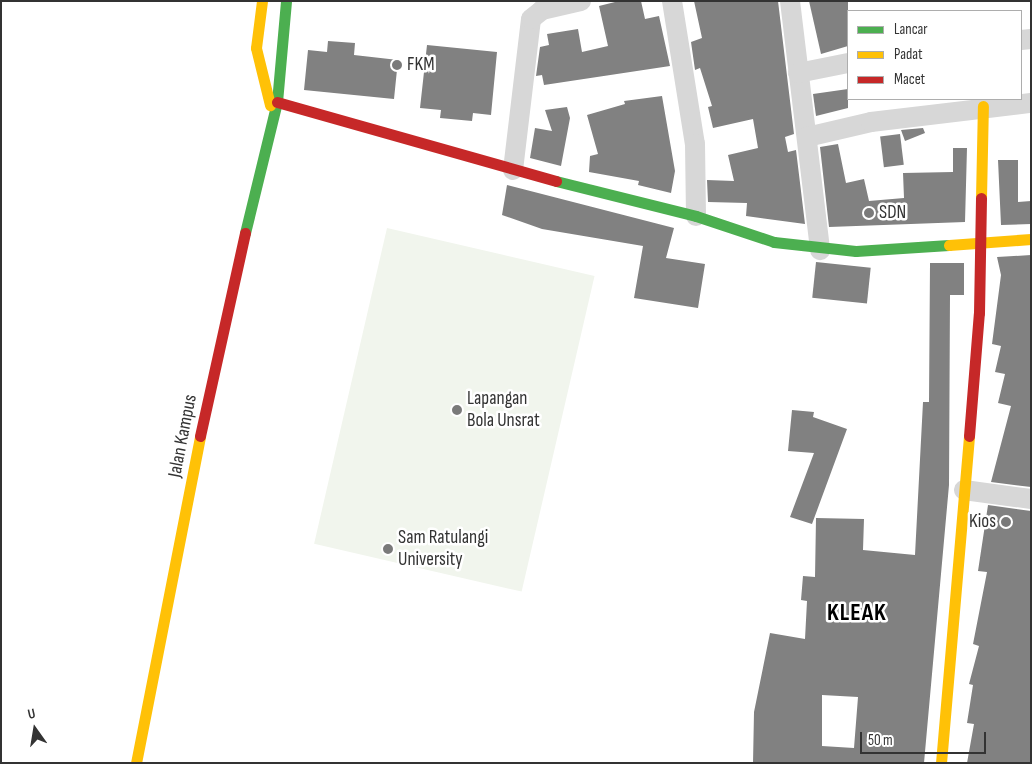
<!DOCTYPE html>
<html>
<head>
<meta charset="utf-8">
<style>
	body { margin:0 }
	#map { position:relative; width:1032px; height:764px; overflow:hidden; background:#fff; font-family:"Sofia Sans Condensed",sans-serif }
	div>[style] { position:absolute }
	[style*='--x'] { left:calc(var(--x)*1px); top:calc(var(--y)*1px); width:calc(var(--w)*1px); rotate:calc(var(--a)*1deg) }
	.green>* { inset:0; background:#f1f5ed; transform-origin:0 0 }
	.building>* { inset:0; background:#818181; transform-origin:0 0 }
	.street>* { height:20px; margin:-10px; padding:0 10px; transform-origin:10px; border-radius:10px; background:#d7d7d7 }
	.fast>* { height:11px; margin:-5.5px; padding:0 5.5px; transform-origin:5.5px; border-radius:5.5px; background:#4caf50 }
	.slow>* { height:11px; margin:-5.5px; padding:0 5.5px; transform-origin:5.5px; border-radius:5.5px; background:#ffc107 }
	.jam>* { height:11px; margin:-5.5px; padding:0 5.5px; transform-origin:5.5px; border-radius:5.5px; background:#c62828 }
	.dots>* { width:14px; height:14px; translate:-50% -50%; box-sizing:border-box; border:2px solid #fff; border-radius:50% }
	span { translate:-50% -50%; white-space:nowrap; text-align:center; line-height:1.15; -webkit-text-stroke:5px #fff; paint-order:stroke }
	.poi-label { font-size:19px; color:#333 }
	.left { translate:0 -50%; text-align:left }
	.right { translate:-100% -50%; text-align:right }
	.street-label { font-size:19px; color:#333 }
	.district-label { font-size:24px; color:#000; font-weight:700; letter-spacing:1px }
	.frame { position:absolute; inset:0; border:2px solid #333; pointer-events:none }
	.legend { position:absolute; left:847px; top:10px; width:175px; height:90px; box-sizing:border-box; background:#fff; border:1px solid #adadad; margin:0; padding:6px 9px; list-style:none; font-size:15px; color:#333 }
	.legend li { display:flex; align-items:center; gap:10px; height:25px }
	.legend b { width:25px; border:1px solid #adadad }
	.north { position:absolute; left:10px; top:704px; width:50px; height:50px; -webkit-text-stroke:4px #fff; paint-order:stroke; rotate:347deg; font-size:14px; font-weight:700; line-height:20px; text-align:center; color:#333 }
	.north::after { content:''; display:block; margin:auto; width:18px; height:22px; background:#333; clip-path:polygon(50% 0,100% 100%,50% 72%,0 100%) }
	.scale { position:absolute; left:860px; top:732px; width:126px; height:22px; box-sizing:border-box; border:2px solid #333; border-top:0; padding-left:6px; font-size:15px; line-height:18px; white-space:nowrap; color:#333; -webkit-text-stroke:4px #fff; paint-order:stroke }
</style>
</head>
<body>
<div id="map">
	<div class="green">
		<div style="left:387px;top:228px;width:213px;height:324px;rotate:13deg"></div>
	</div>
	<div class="building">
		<div style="clip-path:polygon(619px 1px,641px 1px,645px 19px,659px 16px,670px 66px,544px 85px,542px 75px,536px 76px,540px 47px,549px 45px,547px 34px,578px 29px,582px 52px,608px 46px,599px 6px)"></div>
		<div style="clip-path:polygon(694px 1px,778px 1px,794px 134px,785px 137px,788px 152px,796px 150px,805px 224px,746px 216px,747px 203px,708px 202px,707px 180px,734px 181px,728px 155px,758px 148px,753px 119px,713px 128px,708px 107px,712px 106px,700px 68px,695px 70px,691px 42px,702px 38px)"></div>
		<div style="clip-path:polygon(809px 1px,848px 1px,848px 46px,821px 54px)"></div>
		<div style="clip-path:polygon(328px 41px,355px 43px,354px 55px,398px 60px,394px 99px,304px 90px,308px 50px,327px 52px)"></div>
		<div style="clip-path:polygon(427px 45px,497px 52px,491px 115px,473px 113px,472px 121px,440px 118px,441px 110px,420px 108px)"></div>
		<div style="clip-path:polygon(848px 89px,848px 108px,816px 116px,813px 94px)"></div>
		<div style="clip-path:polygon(662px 96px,675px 171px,671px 193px,638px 185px,639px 181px,589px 172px,590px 156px,598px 154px,587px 115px,625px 104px,624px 101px)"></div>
		<div style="clip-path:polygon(567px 107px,570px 118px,561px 166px,530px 158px,535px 128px,552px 131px,545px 110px)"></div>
		<div style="clip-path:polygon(923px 128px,925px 133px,905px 141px,901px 130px)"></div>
		<div style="left:900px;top:134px;width:31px;height:20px;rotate:83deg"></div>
		<div style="clip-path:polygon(838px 144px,846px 183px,864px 179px,869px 201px,904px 198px,903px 173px,953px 172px,953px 148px,967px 148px,965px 222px,829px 227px,820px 147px)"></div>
		<div style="clip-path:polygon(998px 160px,1018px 160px,1018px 202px,1031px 201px,1031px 224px,1001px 225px)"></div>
		<div style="clip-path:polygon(507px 185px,674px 228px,666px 258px,705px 264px,698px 308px,634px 298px,643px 246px,542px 229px,502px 215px)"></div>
		<div style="clip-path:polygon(1031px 255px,1031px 487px,991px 482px,1011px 406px,998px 403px,1005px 374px,995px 372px,1001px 346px,992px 344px,1001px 275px,997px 257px)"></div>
		<div style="left:816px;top:262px;width:55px;height:36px;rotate:6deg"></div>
		<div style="clip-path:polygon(evenodd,930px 263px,964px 263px,964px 295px,950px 295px,949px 485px,924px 763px,753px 763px,754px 712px,770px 633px,805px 639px,807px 601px,801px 600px,803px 576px,815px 577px,816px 518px,864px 519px,863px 550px,915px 555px,923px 402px,929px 402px,930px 263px,822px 695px,858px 697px,854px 748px,822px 746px,822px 695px)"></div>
		<div style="clip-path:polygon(792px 410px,814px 412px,813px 417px,847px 429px,812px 524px,790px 517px,814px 453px,788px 451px)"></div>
		<div style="clip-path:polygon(988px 505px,1031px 511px,1031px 763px,967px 763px,974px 724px,967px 723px,973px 685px,969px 684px,979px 646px,973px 644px,987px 572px,978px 571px)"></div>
	</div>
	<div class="street">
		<div style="--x:672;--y:1;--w:145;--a:80.9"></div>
		<div style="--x:695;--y:144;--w:72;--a:89.2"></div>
		<div style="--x:790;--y:1;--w:251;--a:83.1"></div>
		<div style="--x:1021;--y:40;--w:10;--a:-6"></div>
		<div style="--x:798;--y:73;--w:51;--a:-11.3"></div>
		<div style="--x:807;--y:137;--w:66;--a:-13.2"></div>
		<div style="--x:871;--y:122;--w:161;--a:-6.8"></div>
		<div style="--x:513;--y:170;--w:152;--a:-83.2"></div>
		<div style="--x:531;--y:19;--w:14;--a:-39"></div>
		<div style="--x:542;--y:10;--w:40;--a:-13"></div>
		<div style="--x:964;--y:490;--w:68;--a:7.7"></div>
	</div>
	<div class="fast">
		<div style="--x:556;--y:181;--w:144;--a:14"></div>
		<div style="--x:696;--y:216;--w:82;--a:18.4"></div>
		<div style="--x:774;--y:242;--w:82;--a:6.3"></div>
		<div style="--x:856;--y:251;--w:93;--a:-3.7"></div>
		<div style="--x:245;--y:233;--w:135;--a:-76.3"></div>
		<div style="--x:277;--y:102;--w:101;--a:-84.9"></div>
	</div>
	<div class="slow">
		<div style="--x:262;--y:1;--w:47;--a:97.3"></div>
		<div style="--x:256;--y:48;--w:59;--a:76.2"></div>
		<div style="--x:981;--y:198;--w:92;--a:-88.8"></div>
		<div style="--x:949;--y:245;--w:82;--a:-4.2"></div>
		<div style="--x:136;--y:763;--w:333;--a:-78.9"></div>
		<div style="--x:941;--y:763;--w:328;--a:-85.1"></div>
	</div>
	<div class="jam">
		<div style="--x:277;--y:102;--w:290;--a:15.8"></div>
		<div style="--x:200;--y:436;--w:208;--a:-77.5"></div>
		<div style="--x:969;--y:436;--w:123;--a:-85.4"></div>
		<div style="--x:979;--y:313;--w:115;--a:-89"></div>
	</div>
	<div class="dots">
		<div style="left:397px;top:65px;background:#7a7a7a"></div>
		<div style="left:869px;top:213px;background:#7a7a7a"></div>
		<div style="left:457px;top:410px;background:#7a7a7a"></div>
		<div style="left:1006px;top:522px;background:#7a7a7a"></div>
		<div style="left:388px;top:549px;background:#7a7a7a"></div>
	</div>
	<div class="poi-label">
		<span class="left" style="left:407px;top:65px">FKM</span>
		<span class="left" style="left:879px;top:213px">SDN</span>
		<span class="left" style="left:467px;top:410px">Lapangan<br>Bola Unsrat</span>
		<span class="right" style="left:996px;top:522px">Kios</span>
		<span class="left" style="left:398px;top:549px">Sam Ratulangi<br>University</span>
	</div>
	<div class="street-label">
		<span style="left:183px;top:436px;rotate:-79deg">Jalan Kampus</span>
	</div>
	<div class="district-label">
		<span style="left:857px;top:613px">KLEAK</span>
	</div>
	<div class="frame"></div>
	<ul class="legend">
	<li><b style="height:6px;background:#4caf50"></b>Lancar</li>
	<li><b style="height:6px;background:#ffc107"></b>Padat</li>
	<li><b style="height:6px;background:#c62828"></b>Macet</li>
	</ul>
	<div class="north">U</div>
	<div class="scale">50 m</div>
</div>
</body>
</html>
